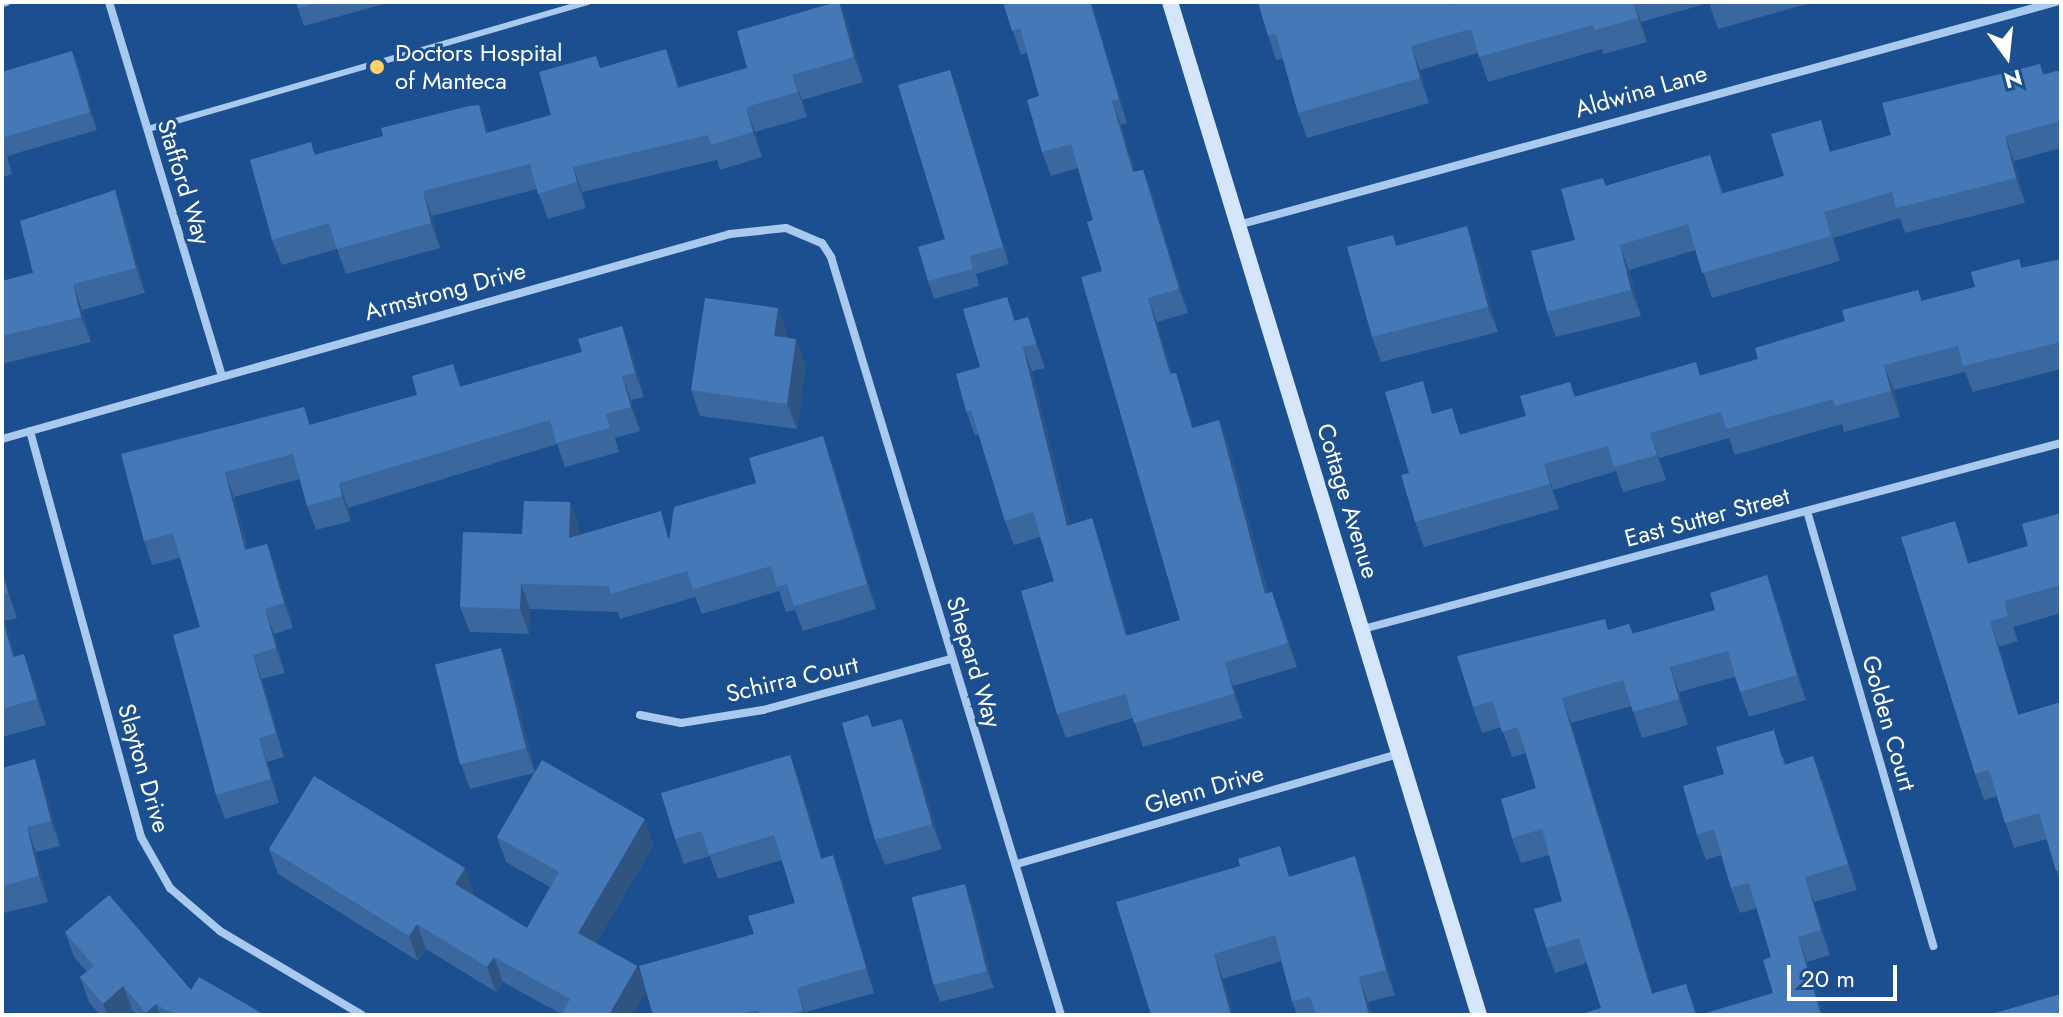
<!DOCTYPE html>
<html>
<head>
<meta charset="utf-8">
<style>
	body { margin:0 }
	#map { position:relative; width:2063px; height:1017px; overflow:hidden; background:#1b4f8f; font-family:Jost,sans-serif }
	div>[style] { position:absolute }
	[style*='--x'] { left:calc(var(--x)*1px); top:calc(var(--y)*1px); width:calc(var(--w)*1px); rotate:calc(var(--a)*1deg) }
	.lane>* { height:6px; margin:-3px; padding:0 3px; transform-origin:3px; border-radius:3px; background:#a9c9ee }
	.street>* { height:8px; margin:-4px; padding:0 4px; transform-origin:4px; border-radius:4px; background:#a9c9ee }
	.secondary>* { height:16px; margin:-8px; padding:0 8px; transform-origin:8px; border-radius:8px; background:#d6e6fa }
	.wall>* { inset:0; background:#3a679d }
	.shaded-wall>* { inset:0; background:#305480 }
	.building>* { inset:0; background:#4478b7; transform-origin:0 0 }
	.dots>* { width:22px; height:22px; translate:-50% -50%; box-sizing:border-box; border:4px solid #1b4f8f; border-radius:50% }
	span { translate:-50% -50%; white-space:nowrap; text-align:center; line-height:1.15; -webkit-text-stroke:6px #1b4f8f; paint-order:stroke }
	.poi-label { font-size:24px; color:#fff }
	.left { translate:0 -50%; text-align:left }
	.street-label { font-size:24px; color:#fff }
	.frame { position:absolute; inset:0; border:4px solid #fff; pointer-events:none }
	.north { position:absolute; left:1967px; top:16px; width:80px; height:80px; -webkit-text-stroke:6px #1b4f8f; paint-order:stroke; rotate:165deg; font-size:22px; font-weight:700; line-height:32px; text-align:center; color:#fff }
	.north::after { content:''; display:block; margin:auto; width:28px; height:36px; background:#fff; clip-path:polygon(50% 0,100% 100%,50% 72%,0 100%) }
	.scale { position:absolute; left:1787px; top:965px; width:110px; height:36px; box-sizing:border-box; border:4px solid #fff; border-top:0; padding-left:10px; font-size:24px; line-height:28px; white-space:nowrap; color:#fff; -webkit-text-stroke:6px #1b4f8f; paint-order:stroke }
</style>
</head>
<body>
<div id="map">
	<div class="lane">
		<div style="--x:148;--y:129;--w:458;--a:-16.1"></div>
	</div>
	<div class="street">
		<div style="--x:109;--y:2;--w:388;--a:73.2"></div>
		<div style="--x:2;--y:3;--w:4;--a:-14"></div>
		<div style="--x:1238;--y:225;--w:848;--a:-15.25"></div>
		<div style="--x:30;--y:431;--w:421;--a:74.7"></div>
		<div style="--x:141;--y:837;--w:59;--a:60.4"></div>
		<div style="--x:170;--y:888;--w:66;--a:40.7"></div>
		<div style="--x:220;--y:931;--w:165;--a:30.6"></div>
		<div style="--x:2;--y:439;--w:756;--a:-15.73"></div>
		<div style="--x:730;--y:234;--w:56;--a:-6.1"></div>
		<div style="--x:786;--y:228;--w:39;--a:23"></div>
		<div style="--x:822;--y:243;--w:17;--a:57"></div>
		<div style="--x:831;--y:257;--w:792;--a:73.12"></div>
		<div style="--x:1807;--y:511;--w:453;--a:73.8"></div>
		<div style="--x:1363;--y:629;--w:722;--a:-14.92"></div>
		<div style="--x:640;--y:715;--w:42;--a:11"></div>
		<div style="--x:681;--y:723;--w:83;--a:-9"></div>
		<div style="--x:763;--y:710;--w:195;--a:-15.2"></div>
		<div style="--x:1017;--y:864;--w:400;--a:-16.1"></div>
	</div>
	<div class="secondary">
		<div style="--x:1170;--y:2;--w:1059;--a:73.04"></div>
	</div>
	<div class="wall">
		<div style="clip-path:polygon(296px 2px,391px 2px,304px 26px)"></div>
		<div style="clip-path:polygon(839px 2px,848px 27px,863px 82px,802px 100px,807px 117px,755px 132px,762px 157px,720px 170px,717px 160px,582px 192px,586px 208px,548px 219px,537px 189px,432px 216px,440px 248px,346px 274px,337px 249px,282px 265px,272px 240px,311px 142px,315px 155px,489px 133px,551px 115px,596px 56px,600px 68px,676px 74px,679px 87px,747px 68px)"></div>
		<div style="clip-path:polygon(1003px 2px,1091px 2px,1127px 123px,1121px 125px,1135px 172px,1143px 170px,1152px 194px,1188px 313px,1157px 322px,1172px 374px,1176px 373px,1193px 427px,1228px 444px,1268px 594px,1281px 616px,1297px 667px,1233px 686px,1243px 718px,1143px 747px,1133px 718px,1066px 738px,1057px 714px,1054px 581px,1040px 537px,1014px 545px,1005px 521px,979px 434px,975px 436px,966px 411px,980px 367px,1007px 297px,1015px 321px,1028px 317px,1045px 368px,1032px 371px,1070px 525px,1092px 518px,1100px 543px,1128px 636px,1180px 620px,1102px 271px,1093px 220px,1078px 168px,1051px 176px,1042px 152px,1039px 96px,1027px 53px,1021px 55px)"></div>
		<div style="clip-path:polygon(1258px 2px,1453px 2px,1454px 5px,1463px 2px,1814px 2px,1718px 29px,1709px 3px,1641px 22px,1647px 42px,1604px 54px,1602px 49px,1488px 82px,1478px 53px,1420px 70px,1429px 103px,1307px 138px,1298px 113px,1283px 59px,1276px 60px)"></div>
		<div style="clip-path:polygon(2040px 64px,2044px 74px,2061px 70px,2061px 148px,2014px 161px,2025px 203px,1905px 233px,1900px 218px,1833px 238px,1840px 261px,1712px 298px,1696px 250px,1629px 270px,1641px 316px,1556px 337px,1547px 312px,1575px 240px,1603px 178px,1606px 186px,1710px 155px,1723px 193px,1784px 176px,1832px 151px,1891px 135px)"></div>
		<div style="clip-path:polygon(79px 68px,97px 130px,7px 156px,12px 174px,2px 177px,2px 72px)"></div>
		<div style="clip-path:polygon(950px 70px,1009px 264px,976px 274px,979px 286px,934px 299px,928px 281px,945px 239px)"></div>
		<div style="clip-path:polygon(124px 215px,145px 293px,82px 310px,91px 342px,2px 364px,2px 281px,33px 273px)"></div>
		<div style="clip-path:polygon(1397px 246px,1476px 252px,1498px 332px,1381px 362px,1372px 337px)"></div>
		<div style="clip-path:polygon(2019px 259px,2022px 268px,2061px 259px,2061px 369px,1973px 392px,1965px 372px,1894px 390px,1900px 417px,1844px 432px,1842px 424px,1735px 455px,1729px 438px,1659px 458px,1666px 480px,1623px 492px,1616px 471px,1553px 490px,1559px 509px,1424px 547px,1415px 522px,1409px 473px,1434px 413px,1461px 434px,1526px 416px,1570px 382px,1575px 397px,1701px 375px,1758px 359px,1918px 290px,1922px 301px,1975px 287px)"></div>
		<div style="clip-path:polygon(778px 308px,787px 333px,787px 337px,806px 364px,797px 429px,700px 416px,691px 390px)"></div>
		<div style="clip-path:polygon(622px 326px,631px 351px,644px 397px,631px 400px,640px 431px,615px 438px,619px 452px,565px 467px,557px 444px,348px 508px,351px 521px,316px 530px,307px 506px,300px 479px,234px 497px,248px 550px,267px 544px,276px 568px,293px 628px,274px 634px,285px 673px,262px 679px,284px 757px,267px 762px,279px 803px,225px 819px,216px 795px,200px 627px,180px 558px,152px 565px,144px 541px,304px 407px,310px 425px,417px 395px,453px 364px,461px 387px,582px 352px)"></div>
		<div style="clip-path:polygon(832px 461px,876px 609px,803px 631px,795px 610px,786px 612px,779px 591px,702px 614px,695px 597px,620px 619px,618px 612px,530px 609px,529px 634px,470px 632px,460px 607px,522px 534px,570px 502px,579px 527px,579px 535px,670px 537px)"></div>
		<div style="clip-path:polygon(2061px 513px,2061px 613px,2013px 627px,2018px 641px,1999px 647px,2019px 715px,2061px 702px,2061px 884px,2047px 839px,2014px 848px,1997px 796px,1984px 800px,1975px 774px,1955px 521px,1969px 563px,2028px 546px)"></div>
		<div style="clip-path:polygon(2px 571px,17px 618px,5px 621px,15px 657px,34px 680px,46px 725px,2px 737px)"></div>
		<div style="clip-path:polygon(1776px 601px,1806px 700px,1749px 717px,1735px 677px,1679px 692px,1688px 725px,1642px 738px,1631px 706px,1571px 723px,1653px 993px,1686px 984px,1697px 1015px,1601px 1008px,1587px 963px,1555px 973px,1546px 948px,1562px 901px,1549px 855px,1521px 863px,1512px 838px,1536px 788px,1526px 753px,1512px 757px,1501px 727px,1482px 733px,1473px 707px,1609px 630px,1629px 624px,1633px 633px)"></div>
		<div style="clip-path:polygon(510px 673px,535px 772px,654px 844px,596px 943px,637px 966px,646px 991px,754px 934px,795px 903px,782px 860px,718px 879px,710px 856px,684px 864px,675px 839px,790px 755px,799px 780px,822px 858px,842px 880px,874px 993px,806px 1012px,806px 1015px,653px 1015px,646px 992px,561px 1014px,503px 982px,496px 992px,426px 949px,418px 961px,278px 874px,269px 849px,465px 868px,474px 894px,473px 895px,527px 928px,550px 887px,506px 862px,497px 837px,534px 773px,470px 789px,461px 764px)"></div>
		<div style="clip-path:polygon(911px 744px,942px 849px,885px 865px,875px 840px)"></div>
		<div style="clip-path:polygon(1783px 756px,1785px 764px,1823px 781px,1857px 890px,1814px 902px,1830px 955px,1807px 962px,1773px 993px,1771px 957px,1757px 908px,1740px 913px,1731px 888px,1721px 855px,1706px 860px,1697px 835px)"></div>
		<div style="clip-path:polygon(2px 768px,44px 785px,60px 846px,36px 852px,48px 902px,4px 913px,2px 909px)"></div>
		<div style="clip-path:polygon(1240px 866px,1290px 876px,1364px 882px,1395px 995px,1368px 1002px,1372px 1015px,1297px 1015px,1292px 1001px,1281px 961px,1223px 979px,1151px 1015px)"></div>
		<div style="clip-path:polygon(972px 902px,994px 988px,940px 1002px,934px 985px)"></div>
		<div style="clip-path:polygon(65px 932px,191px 990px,265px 1015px,136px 1015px,133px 1011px,128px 1015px,100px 1015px,89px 1002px,80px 977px,87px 972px,74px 957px)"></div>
	</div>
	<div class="shaded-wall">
		<div style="clip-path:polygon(839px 2px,848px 27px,863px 82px,854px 57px)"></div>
		<div style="clip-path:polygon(1090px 2px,1091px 2px,1127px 123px,1119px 99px)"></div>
		<div style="clip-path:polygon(1633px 2px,1641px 22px,1647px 42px,1638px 18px)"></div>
		<div style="clip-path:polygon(1411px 46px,1420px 70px,1429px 103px,1420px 78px)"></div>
		<div style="clip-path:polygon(666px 49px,676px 74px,687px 113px,678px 88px)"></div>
		<div style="clip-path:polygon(72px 51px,79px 68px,97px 130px,90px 112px)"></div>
		<div style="clip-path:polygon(950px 70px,957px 88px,1009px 264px,1003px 247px)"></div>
		<div style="clip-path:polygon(792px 75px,802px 100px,807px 117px,798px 92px)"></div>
		<div style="clip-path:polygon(1112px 101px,1121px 125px,1142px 196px,1133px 172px)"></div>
		<div style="clip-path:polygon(479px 105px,488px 130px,495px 159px,486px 133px)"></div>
		<div style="clip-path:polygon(746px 107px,755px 132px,762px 157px,753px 132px)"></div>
		<div style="clip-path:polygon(2005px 136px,2014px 161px,2025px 203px,2016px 178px)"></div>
		<div style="clip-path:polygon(573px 167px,582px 192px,586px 208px,577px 182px)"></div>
		<div style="clip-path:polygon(1143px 170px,1152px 194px,1188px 313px,1179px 289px)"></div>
		<div style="clip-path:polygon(115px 190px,124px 215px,145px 293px,136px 268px)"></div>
		<div style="clip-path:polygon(423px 191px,432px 216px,440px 248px,431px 223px)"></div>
		<div style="clip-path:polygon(1467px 226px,1476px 252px,1498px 332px,1488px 307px)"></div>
		<div style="clip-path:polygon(1620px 245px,1629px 270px,1641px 316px,1631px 290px)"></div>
		<div style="clip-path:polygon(73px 284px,82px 310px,91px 342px,81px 317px)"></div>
		<div style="clip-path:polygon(1148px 298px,1157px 322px,1179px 399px,1170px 374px)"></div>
		<div style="clip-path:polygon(778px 308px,787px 333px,783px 361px,774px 336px)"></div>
		<div style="clip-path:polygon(1028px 317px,1037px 341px,1045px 368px,1036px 344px)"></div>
		<div style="clip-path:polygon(622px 326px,631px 351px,644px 397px,635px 373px)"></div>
		<div style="clip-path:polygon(796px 339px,806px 364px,797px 429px,787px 404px)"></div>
		<div style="clip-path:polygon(1023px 347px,1032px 371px,1076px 550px,1067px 526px)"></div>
		<div style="clip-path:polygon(1884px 365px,1894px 390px,1900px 417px,1891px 391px)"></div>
		<div style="clip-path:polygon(1176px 373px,1184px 397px,1201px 452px,1192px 428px)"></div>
		<div style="clip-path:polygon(622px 376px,631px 400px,640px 431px,631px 407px)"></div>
		<div style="clip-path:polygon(1219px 420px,1228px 444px,1274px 619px,1265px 594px)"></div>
		<div style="clip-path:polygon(1650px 433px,1659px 458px,1666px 480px,1657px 455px)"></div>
		<div style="clip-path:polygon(823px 436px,832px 461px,876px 609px,867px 584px)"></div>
		<div style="clip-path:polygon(1544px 464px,1553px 490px,1559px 509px,1550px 484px)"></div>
		<div style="clip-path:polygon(225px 472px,234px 497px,254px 575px,245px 550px)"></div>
		<div style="clip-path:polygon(339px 483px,348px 508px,351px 521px,342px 496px)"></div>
		<div style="clip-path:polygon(570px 502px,579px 527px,578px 563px,569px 538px)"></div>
		<div style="clip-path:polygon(1092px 518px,1100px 543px,1135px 660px,1126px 636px)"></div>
		<div style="clip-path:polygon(1955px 521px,1964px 546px,1977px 589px,1968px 564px)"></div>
		<div style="clip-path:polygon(267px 544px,276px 568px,293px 628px,284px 603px)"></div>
		<div style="clip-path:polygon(2px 571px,6px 581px,17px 618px,8px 593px)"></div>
		<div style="clip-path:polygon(1767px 575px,1776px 601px,1806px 700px,1797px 675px)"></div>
		<div style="clip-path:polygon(521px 584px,530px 609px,529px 634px,520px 609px)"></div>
		<div style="clip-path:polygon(1272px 592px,1281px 616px,1297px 667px,1288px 643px)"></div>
		<div style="clip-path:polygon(265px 609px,274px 634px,285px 673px,276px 648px)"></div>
		<div style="clip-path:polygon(2px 612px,5px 621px,23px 683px,13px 657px,2px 617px)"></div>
		<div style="clip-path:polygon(1990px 621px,1999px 647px,2027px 740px,2018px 715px)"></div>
		<div style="clip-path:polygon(501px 648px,510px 673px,535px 773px,526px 748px)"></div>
		<div style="clip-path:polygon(24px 654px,34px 680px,46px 725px,37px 699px)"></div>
		<div style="clip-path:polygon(253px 655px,262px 679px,284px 757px,276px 733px)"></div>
		<div style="clip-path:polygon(1225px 662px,1233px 686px,1243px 718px,1234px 694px)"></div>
		<div style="clip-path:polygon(1670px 667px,1679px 692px,1688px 725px,1679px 699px)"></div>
		<div style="clip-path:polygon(1562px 698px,1571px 723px,1660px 1015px,1652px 994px)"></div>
		<div style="clip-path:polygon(902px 719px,911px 744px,942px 849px,932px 824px)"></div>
		<div style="clip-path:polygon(259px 738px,267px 762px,279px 803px,271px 779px)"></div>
		<div style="clip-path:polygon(790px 755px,799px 780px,830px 883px,821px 859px)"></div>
		<div style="clip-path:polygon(1813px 756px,1823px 781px,1857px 890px,1848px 864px)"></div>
		<div style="clip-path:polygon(35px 759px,44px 785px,60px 846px,51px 821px)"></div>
		<div style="clip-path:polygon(645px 819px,654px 844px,587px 958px,578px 933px)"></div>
		<div style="clip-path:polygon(27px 827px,36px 852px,48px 902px,39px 876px)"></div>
		<div style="clip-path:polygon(833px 855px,842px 880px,874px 993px,866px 968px)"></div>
		<div style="clip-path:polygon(1355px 856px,1364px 882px,1395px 995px,1386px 970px)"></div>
		<div style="clip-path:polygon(465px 868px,474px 894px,464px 909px,455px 884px)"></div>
		<div style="clip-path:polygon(1805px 877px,1814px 902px,1830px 955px,1821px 930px)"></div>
		<div style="clip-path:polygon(965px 884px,972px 902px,994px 988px,987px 971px)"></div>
		<div style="clip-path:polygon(417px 924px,426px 949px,418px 961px,409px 936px)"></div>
		<div style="clip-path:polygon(1798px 937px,1807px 962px,1823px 1015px,1821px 1015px)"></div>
		<div style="clip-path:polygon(1214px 954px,1223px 979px,1234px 1015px,1231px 1015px)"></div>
		<div style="clip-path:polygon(494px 957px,503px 982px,496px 992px,487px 967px)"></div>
		<div style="clip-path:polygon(637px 966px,646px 991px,633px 1015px,609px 1015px)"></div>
		<div style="clip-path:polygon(1359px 977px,1368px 1002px,1372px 1015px,1369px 1015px)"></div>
		<div style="clip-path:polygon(123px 986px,133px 1011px,128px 1015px,107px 1015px,103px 1004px)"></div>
		<div style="clip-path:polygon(797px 988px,806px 1015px,804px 1015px)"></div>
		<div style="clip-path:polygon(156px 1004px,160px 1015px,147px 1015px,146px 1013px)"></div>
	</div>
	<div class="building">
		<div style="clip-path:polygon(296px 2px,321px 2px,298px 8px)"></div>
		<div style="clip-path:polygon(836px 2px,839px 2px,854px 57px,792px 75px,798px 92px,746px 107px,753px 132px,711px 145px,708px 135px,573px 167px,577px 182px,538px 194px,530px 164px,423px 191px,431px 223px,337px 249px,329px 223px,272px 240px,250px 160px,311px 142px,314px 155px,383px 136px,381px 128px,469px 106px,479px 105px,486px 133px,551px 115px,539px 72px,596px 56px,600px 68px,666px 49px,678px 88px,747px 68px,737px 31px)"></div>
		<div style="clip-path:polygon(1003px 2px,1090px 2px,1119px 99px,1112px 101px,1133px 172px,1143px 170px,1179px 289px,1148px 298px,1170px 374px,1176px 373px,1192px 428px,1219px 420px,1265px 594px,1272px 592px,1288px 643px,1225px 662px,1234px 694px,1134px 723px,1126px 694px,1057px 714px,1021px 591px,1054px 581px,1033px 512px,1005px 521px,971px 410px,966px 411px,956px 374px,980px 367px,963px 309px,1007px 297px,1014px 321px,1028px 317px,1036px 344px,1023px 347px,1067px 526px,1092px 518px,1126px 636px,1180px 620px,1081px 277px,1102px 271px,1087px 222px,1093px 220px,1071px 144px,1042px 152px,1027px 100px,1039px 96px,1020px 28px,1012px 31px)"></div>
		<div style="clip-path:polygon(1258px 2px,1451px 2px,1452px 5px,1463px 2px,1633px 2px,1638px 18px,1595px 30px,1593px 25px,1479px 57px,1471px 29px,1411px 46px,1420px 78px,1298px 113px,1276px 34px,1268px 36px)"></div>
		<div style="clip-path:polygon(72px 51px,90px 112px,2px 138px,2px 72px)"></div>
		<div style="clip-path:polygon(2040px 64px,2042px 75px,2061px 70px,2061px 121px,2005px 136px,2016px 178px,1896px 208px,1892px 192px,1824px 212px,1831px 236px,1702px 273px,1688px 224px,1620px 245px,1631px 290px,1547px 312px,1531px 251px,1575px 240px,1561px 189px,1603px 178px,1605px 186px,1710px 155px,1721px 194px,1784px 176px,1771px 134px,1821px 120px,1830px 152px,1891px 135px,1882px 103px)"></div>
		<div style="clip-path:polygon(950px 70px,1003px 247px,970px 256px,973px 269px,928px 281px,918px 247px,945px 239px,898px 85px)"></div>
		<div style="clip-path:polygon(2px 145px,5px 156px,2px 157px)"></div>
		<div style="clip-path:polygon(115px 190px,136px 268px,73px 284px,81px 317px,2px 336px,2px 281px,33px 273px,20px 221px)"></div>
		<div style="clip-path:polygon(1467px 226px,1488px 307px,1372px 337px,1347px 247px,1393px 235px,1396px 246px)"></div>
		<div style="clip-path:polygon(2019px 259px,2021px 268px,2061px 259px,2061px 342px,1963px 366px,1958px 346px,1884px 365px,1891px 391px,1835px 406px,1833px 399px,1726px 429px,1721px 412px,1650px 433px,1657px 455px,1614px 467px,1608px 446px,1544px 464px,1550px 484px,1415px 522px,1401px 475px,1409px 473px,1385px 392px,1423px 381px,1432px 414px,1452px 408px,1460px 435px,1526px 416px,1520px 396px,1570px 382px,1574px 397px,1696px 362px,1700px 376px,1758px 359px,1755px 348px,1845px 321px,1842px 310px,1918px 290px,1921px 301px,1975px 287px,1971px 272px)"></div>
		<div style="clip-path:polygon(705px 298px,778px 308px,774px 336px,796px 339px,787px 404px,691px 390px)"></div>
		<div style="clip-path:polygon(622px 326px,635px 373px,622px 376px,631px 407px,606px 414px,610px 428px,556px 443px,550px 420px,339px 483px,342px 496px,307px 506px,293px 454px,225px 472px,245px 550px,267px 544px,284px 603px,265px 609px,276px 648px,253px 655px,276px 733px,259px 738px,271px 779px,216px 795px,173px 635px,200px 627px,173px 533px,144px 541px,121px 454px,304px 407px,309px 425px,417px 395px,412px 376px,453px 364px,459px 387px,582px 352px,578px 339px)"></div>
		<div style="clip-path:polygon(823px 436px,867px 584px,794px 606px,787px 584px,777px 587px,771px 566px,693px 589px,687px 571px,611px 594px,609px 586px,521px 584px,520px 609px,460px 607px,463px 532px,522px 534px,524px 501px,570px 502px,569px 538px,661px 511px,669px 542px,674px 507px,756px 483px,749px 458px)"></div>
		<div style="clip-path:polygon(2061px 513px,2061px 585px,2004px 601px,2008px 616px,1990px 621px,2018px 715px,2061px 702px,2061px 869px,2056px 871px,2039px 813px,2005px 823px,1989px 770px,1975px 774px,1901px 537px,1955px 521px,1968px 564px,2028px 546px,2022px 524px)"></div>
		<div style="clip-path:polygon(2px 574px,8px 593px,2px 595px)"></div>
		<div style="clip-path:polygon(1767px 575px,1797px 675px,1740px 692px,1728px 651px,1670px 667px,1679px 699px,1633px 712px,1623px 680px,1562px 698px,1652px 994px,1686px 984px,1695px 1015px,1578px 1015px,1601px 1008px,1579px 938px,1546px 948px,1534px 909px,1562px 901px,1542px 829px,1512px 838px,1501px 799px,1536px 788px,1518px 727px,1502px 732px,1493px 701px,1473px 707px,1457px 656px,1605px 619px,1608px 630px,1629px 624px,1632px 634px,1715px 610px,1710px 593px)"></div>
		<div style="clip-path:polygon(2px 617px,13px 657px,24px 654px,37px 699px,2px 709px)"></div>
		<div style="left:501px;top:648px;width:103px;height:68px;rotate:76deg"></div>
		<div style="clip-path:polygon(868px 715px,872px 727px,902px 719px,932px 824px,875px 840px,842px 723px)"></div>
		<div style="clip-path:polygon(1774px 730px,1784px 765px,1813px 756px,1848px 864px,1805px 877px,1821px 930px,1798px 937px,1821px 1015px,1699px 1015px,1773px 993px,1763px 960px,1771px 957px,1749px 883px,1731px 888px,1714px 829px,1697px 835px,1683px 786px,1724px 774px,1716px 747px)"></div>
		<div style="clip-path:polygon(790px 755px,821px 859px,833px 855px,866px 968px,797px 988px,803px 1010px,787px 1015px,759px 1015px,758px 1010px,740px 1015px,653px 1015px,639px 966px,754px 934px,748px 916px,795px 903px,774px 835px,709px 855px,702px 831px,675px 839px,661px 793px)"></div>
		<div style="clip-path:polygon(35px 759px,51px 821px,27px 827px,39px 876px,2px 886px,2px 768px)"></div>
		<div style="clip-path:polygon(542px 760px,645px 819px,578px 933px,637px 966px,609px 1015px,561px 1015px,570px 999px,494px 957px,487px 967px,417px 924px,409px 936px,269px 849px,314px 776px,465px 868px,455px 884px,527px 928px,559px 872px,497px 837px)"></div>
		<div style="clip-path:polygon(1280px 846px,1289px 877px,1355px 856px,1386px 970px,1359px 977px,1369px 1015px,1316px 1015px,1310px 997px,1292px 1001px,1275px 935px,1214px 954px,1231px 1015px,1151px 1015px,1116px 902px,1240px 866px,1238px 859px)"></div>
		<div style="left:965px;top:884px;width:90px;height:55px;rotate:76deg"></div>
		<div style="clip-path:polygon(109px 895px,191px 990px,199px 977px,265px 1015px,174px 1015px,156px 1004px,146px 1013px,123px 986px,103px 1004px,80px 977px,94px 966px,65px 932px)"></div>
		<div style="clip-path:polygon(2061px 994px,2061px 1015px,1988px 1015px)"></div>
	</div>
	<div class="dots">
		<div style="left:377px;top:67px;background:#ffd166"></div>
	</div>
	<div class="poi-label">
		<span class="left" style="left:395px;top:67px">Doctors Hospital<br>of Manteca</span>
	</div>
	<div class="street-label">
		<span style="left:1641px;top:91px;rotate:-16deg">Aldwina Lane</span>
		<span style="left:184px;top:182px;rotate:73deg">Stafford Way</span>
		<span style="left:445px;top:291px;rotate:-15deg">Armstrong Drive</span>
		<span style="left:1348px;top:501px;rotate:73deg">Cottage Avenue</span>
		<span style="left:1707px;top:517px;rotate:-15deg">East Sutter Street</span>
		<span style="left:974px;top:662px;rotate:73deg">Shepard Way</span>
		<span style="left:792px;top:679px;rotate:-13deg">Schirra Court</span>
		<span style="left:1889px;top:723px;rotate:74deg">Golden Court</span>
		<span style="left:144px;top:768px;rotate:74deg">Slayton Drive</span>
		<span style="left:1204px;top:789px;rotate:-16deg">Glenn Drive</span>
	</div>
	<div class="frame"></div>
	<div class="north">N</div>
	<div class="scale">20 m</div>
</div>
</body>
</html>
